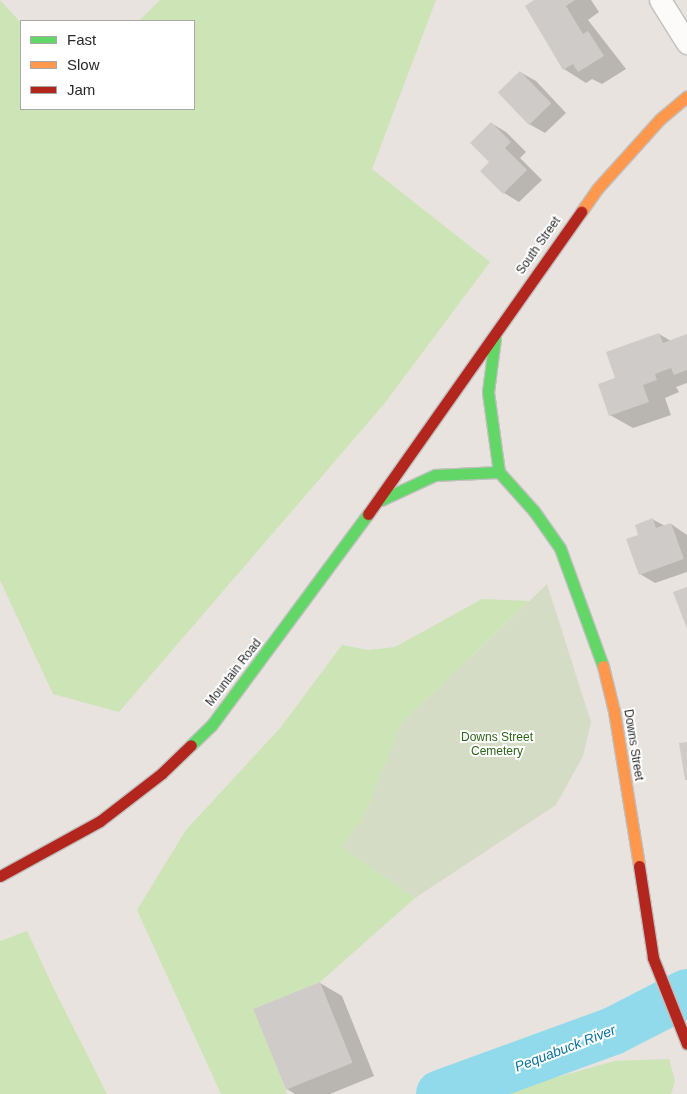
<!DOCTYPE html>
<html>
<head>
<meta charset="utf-8">
<style>
	body { margin:0 }
	#map { position:relative; width:687px; height:1094px; overflow:hidden; background:#e8e3de; font-family:Helvetica,sans-serif }
	div>[style] { position:absolute }
	[style*='--x'] { left:calc(var(--x)*1px); top:calc(var(--y)*1px); width:calc(var(--w)*1px); rotate:calc(var(--a)*1deg) }
	.green>* { inset:0; background:#cce4b6 }
	.cemetery>* { inset:0; background:#d5dcc5 }
	.shadow>* { inset:0; background:#0003 }
	.river>* { height:48px; margin:-24px; padding:0 24px; transform-origin:24px; border-radius:24px; background:#90daeb }
	.building>* { inset:0; background:#cfcbc8; transform-origin:0 0 }
	.roads { filter:drop-shadow(1px 0 #c1c0c0) drop-shadow(-1px 0 #c1c0c0) drop-shadow(0 1px #c1c0c0) drop-shadow(0 -1px #c1c0c0) }
	.street>* { height:21px; margin:-10.5px; padding:0 10.5px; transform-origin:10.5px; border-radius:10.5px; background:#fcfbfa }
	.fast>* { height:11px; margin:-5.5px; padding:0 5.5px; transform-origin:5.5px; border-radius:5.5px; background:#63d668 }
	.slow>* { height:11px; margin:-5.5px; padding:0 5.5px; transform-origin:5.5px; border-radius:5.5px; background:#ff974d }
	.jam>* { height:11px; margin:-5.5px; padding:0 5.5px; transform-origin:5.5px; border-radius:5.5px; background:#b3261e }
	span { translate:-50% -50%; white-space:nowrap; text-align:center; line-height:1.15; -webkit-text-stroke:4px #fff; paint-order:stroke }
	.street-label { font-size:12px; color:#292929 }
	.park-label { font-size:12px; color:#2e6718 }
	.water-label { font-size:14px; color:#0b739c; font-style:italic }
	.legend { position:absolute; left:20px; top:20px; width:175px; height:90px; box-sizing:border-box; background:#fff; border:1px solid #a9a9a9; margin:0; padding:6px 9px; list-style:none; font-size:15px; color:#292929 }
	.legend li { display:flex; align-items:center; gap:10px; height:25px }
	.legend b { width:25px; border:1px solid #a9a9a9 }
</style>
</head>
<body>
<div id="map">
	<div class="green">
		<div style="clip-path:polygon(0 0,21px 23px,21px 109px,194px 109px,194px 21px,139px 21px,160px 0,436px 0,372px 169px,490px 262px,384px 404px,119px 712px,53px 694px,0 580px)"></div>
		<div style="clip-path:polygon(482px 599px,529px 601px,401px 724px,363px 818px,342px 846px,415px 898px,320px 982px,254px 1009px,287px 1094px,221px 1094px,137px 910px,186px 830px,281px 727px,342px 645px,368px 650px,395px 647px)"></div>
		<div style="clip-path:polygon(27px 931px,53px 987px,107px 1094px,0 1094px,0 941px)"></div>
		<div style="clip-path:polygon(669px 1059px,675px 1081px,671px 1094px,496px 1094px,615px 1061px)"></div>
	</div>
	<div class="cemetery">
		<div style="clip-path:polygon(547px 584px,591px 722px,583px 756px,556px 805px,415px 898px,341px 847px,363px 818px,401px 724px)"></div>
	</div>
	<div class="shadow">
		<div style="clip-path:polygon(537px 0,591px 0,599px 12px,588px 20px,626px 69px,602px 84px,592px 79px,586px 83px,564px 69px)"></div>
		<div style="clip-path:polygon(520px 72px,536px 81px,566px 113px,545px 133px,529px 124px)"></div>
		<div style="clip-path:polygon(491px 123px,506px 132px,526px 152px,520px 158px,542px 180px,519px 202px,504px 193px,491px 162px)"></div>
		<div style="clip-path:polygon(659px 334px,671px 341px,687px 336px,687px 383px,676px 387px,679px 392px,665px 398px,671px 415px,633px 428px,610px 415px,617px 378px)"></div>
		<div style="clip-path:polygon(652px 519px,665px 526px,671px 524px,687px 535px,687px 572px,655px 583px,640px 574px,640px 535px)"></div>
		<div style="clip-path:polygon(320px 983px,342px 996px,374px 1076px,330px 1094px,295px 1094px,287px 1089px)"></div>
	</div>
	<div class="river">
		<div style="--x:440;--y:1094;--w:184;--a:-20"></div>
		<div style="--x:613;--y:1031;--w:83;--a:-27.2"></div>
	</div>
	<div class="building">
		<div style="clip-path:polygon(534px 0,575px 0,566px 6px,583px 34px,588px 31px,604px 56px,578px 72px,573px 64px,563px 70px,525px 6px)"></div>
		<div style="left:520px;top:71px;width:45px;height:31px;rotate:46deg"></div>
		<div style="clip-path:polygon(491px 122px,511px 142px,505px 148px,527px 170px,503px 194px,480px 171px,489px 162px,470px 143px)"></div>
		<div style="clip-path:polygon(659px 333px,663px 343px,687px 334px,687px 370px,674px 375px,671px 368px,655px 374px,657px 380px,643px 385px,649px 402px,609px 416px,598px 384px,615px 378px,606px 352px)"></div>
		<div style="clip-path:polygon(653px 518px,656px 528px,671px 523px,684px 559px,639px 575px,626px 539px,638px 535px,635px 525px)"></div>
		<div style="clip-path:polygon(687px 587px,687px 629px,673px 592px)"></div>
		<div style="clip-path:polygon(687px 742px,687px 780px,685px 780px,679px 743px)"></div>
		<div style="left:320px;top:982px;width:87px;height:72px;rotate:68deg"></div>
	</div>
	<div class="roads">
		<div class="street">
			<div style="--x:660;--y:0;--w:51;--a:57.9"></div>
		</div>
		<div class="fast">
			<div style="--x:495;--y:338;--w:54;--a:97.4"></div>
			<div style="--x:488;--y:392;--w:81;--a:82.2"></div>
			<div style="--x:499;--y:472;--w:52;--a:48.1"></div>
			<div style="--x:534;--y:511;--w:45;--a:54.9"></div>
			<div style="--x:560;--y:548;--w:126;--a:70"></div>
			<div style="--x:381;--y:500;--w:60;--a:-24.8"></div>
			<div style="--x:435;--y:475;--w:64;--a:-2.7"></div>
			<div style="--x:191;--y:745;--w:28;--a:-44"></div>
			<div style="--x:211;--y:726;--w:264;--a:-53.5"></div>
		</div>
		<div class="slow">
			<div style="--x:581;--y:212;--w:28;--a:-55"></div>
			<div style="--x:597;--y:189;--w:94;--a:-48"></div>
			<div style="--x:660;--y:119;--w:35;--a:-40"></div>
			<div style="--x:603;--y:666;--w:46;--a:76.3"></div>
			<div style="--x:614;--y:711;--w:157;--a:80.8"></div>
		</div>
		<div class="jam">
			<div style="--x:368;--y:514;--w:370;--a:-54.8"></div>
			<div style="--x:639;--y:866;--w:93;--a:81.3"></div>
			<div style="--x:653;--y:958;--w:92;--a:68.4"></div>
			<div style="--x:0;--y:876;--w:114;--a:-28.8"></div>
			<div style="--x:100;--y:821;--w:78;--a:-37.7"></div>
			<div style="--x:162;--y:773;--w:40;--a:-44"></div>
		</div>
	</div>
	<div class="street-label">
		<span style="left:539px;top:246px;rotate:-55deg">South Street</span>
		<span style="left:234px;top:673px;rotate:-52deg">Mountain Road</span>
		<span style="left:633px;top:745px;rotate:81deg">Downs Street</span>
	</div>
	<div class="park-label">
		<span style="left:497px;top:745px">Downs Street<br>Cemetery</span>
	</div>
	<div class="water-label">
		<span style="left:565px;top:1048px;rotate:-21deg">Pequabuck River</span>
	</div>
	<ul class="legend">
	<li><b style="height:6px;background:#63d668"></b>Fast</li>
	<li><b style="height:6px;background:#ff974d"></b>Slow</li>
	<li><b style="height:6px;background:#b3261e"></b>Jam</li>
	</ul>
</div>
</body>
</html>
